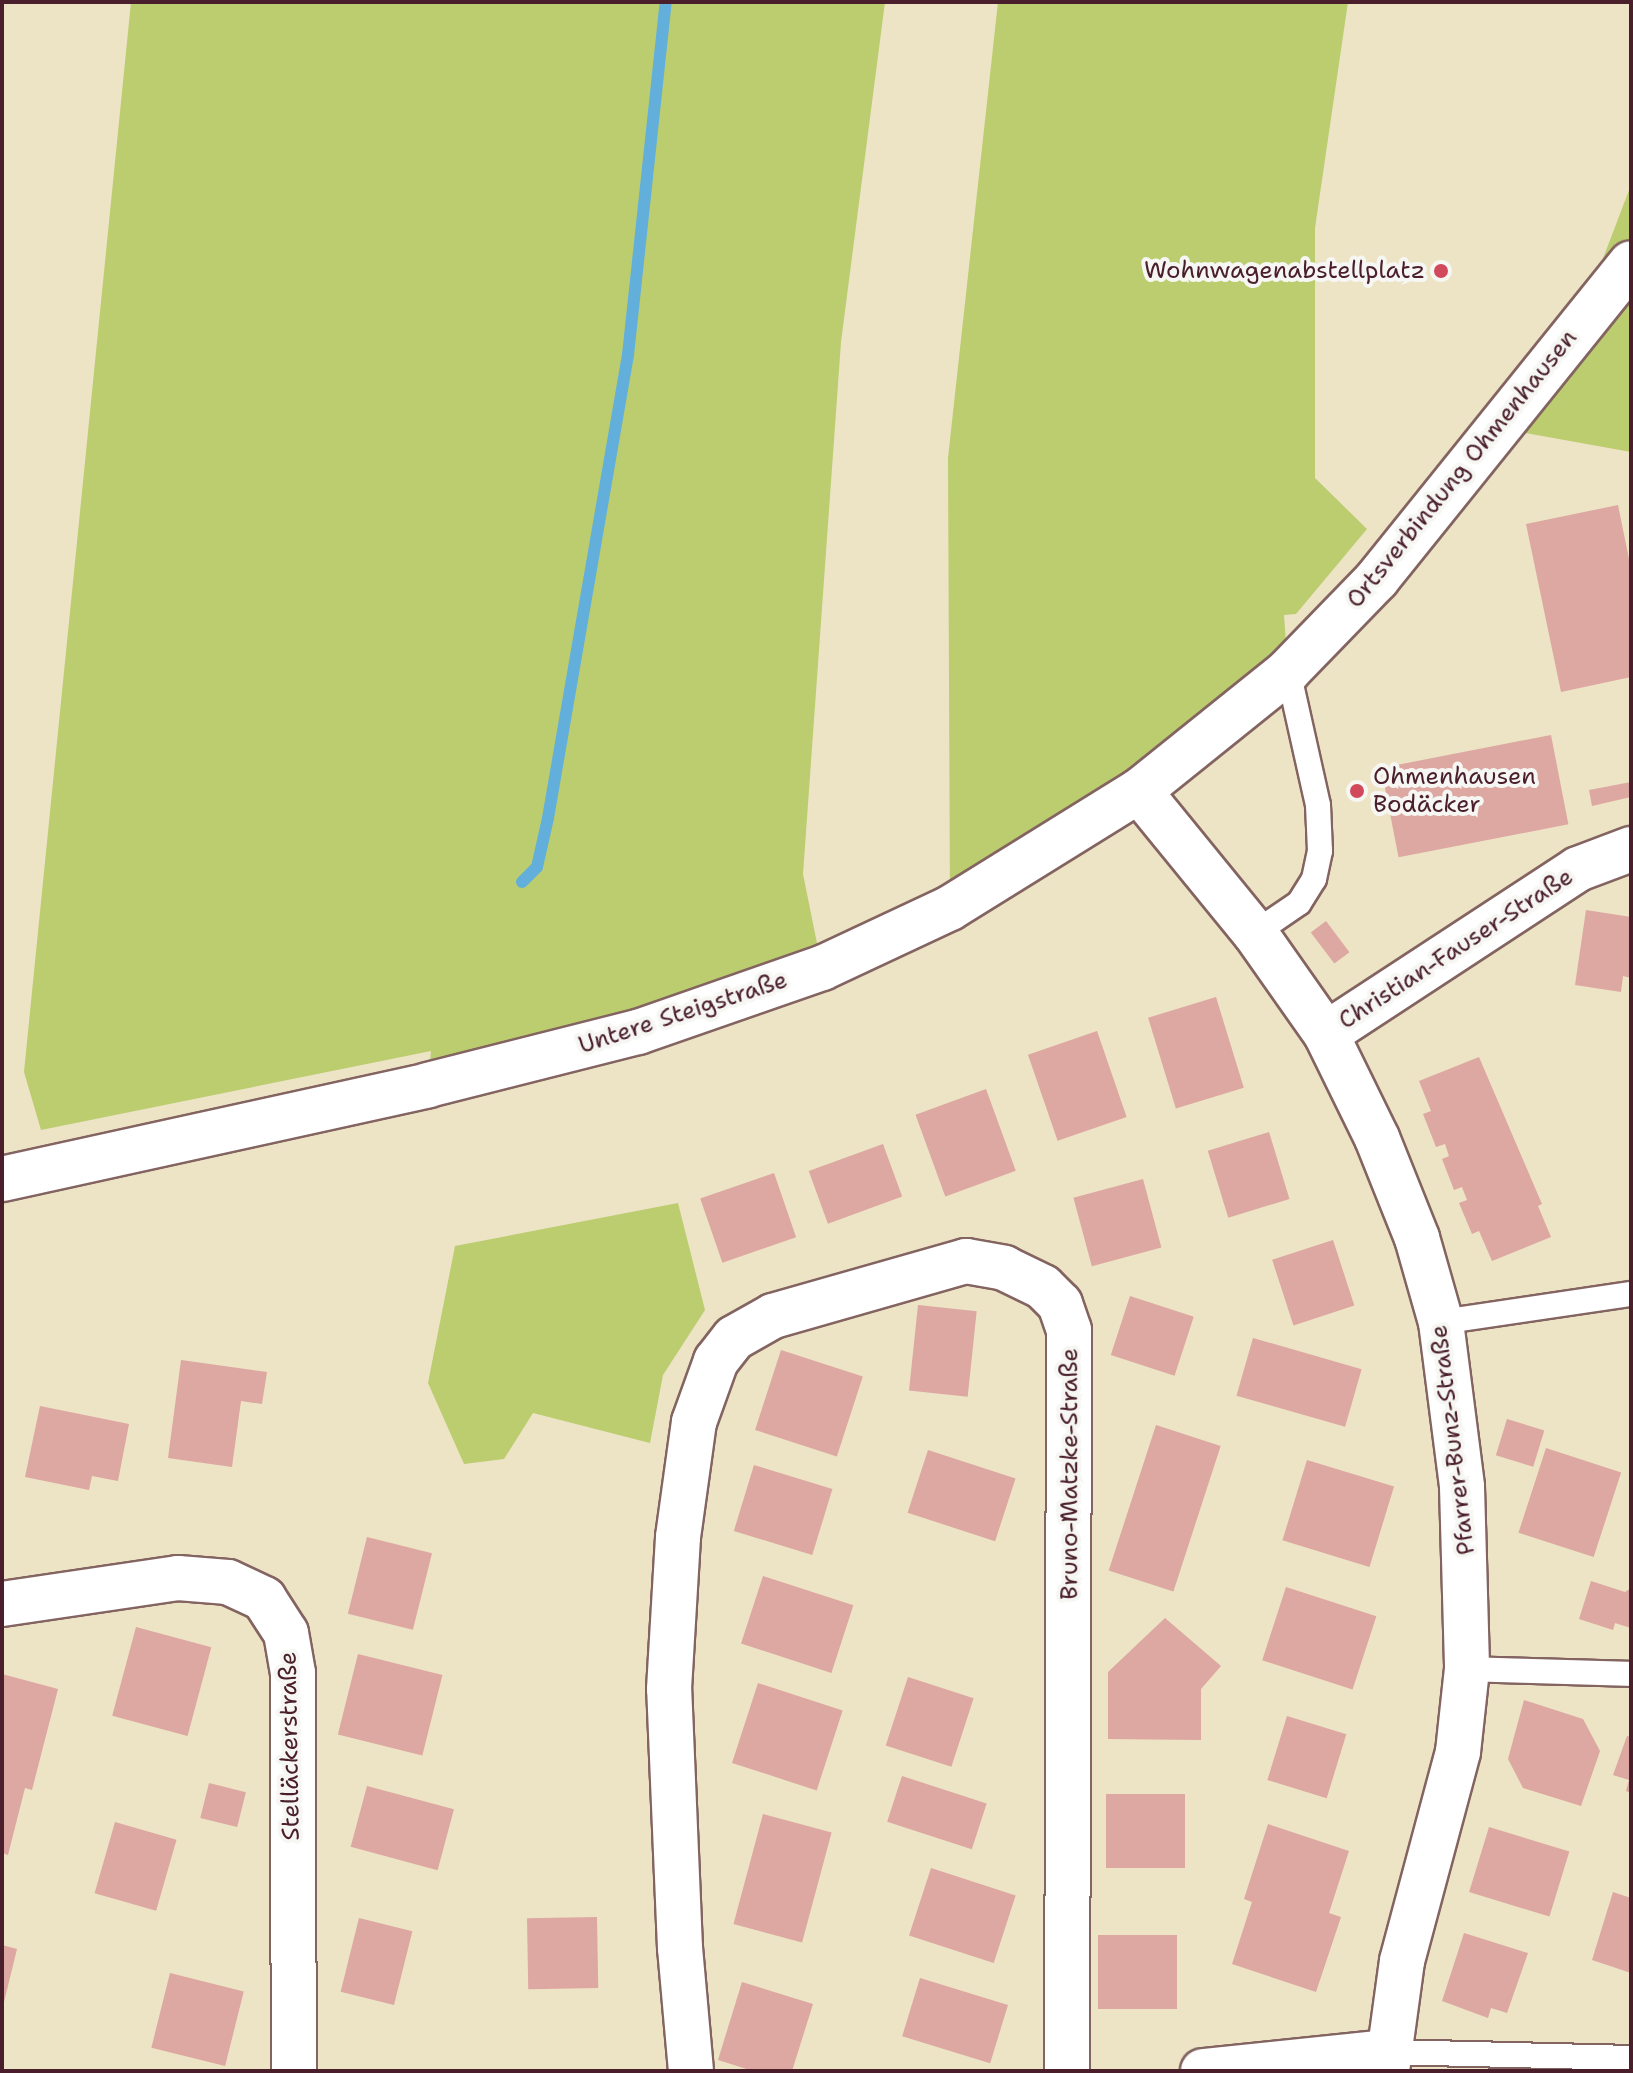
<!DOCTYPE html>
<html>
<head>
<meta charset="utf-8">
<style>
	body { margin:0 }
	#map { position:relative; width:1633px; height:2073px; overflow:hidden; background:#ede3c5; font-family:"Shantell Sans",sans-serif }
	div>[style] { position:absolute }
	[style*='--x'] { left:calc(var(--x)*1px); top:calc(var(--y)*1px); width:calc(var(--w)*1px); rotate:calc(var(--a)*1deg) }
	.green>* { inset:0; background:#bbcd6f }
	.stream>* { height:12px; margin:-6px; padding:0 6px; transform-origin:6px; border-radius:6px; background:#62afdc }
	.building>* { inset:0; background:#dda7a2; transform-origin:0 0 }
	.roads { filter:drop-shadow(2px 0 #836461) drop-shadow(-2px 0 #836461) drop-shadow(0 2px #836461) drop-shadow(0 -2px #836461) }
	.lane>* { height:24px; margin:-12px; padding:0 12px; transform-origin:12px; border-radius:12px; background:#fff }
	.street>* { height:44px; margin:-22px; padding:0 22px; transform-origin:22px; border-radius:22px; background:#fff }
	.secondary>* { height:44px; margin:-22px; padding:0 22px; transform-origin:22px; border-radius:22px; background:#fff }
	.dots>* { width:22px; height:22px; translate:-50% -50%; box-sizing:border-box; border:4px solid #f6f6f2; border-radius:50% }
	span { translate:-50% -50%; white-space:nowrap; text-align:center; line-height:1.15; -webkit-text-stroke:8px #f6f6f2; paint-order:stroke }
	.poi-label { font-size:24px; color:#4a1f2b }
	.right { translate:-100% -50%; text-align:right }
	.left { translate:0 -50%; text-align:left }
	.street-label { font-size:24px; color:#4a1f2b }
	.frame { position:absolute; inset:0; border:4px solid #4a1f2b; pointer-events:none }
</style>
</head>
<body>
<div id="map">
	<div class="green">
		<div style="clip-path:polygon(131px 2px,885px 2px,841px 342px,803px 874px,822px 968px,428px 1085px,431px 1051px,41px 1130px,24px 1072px)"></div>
		<div style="clip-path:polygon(998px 2px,1348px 2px,1315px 228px,1315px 478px,1367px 529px,1296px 614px,1284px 615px,1288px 671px,950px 908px,948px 458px)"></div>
		<div style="clip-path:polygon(1631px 185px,1631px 452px,1498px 428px,1575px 332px)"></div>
		<div style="clip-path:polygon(678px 1203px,705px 1310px,663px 1375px,650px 1443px,533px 1413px,504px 1459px,464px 1464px,428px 1383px,455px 1246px)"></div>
	</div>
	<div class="stream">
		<div style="--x:522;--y:882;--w:21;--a:-45"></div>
		<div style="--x:537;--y:867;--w:50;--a:-77.3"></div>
		<div style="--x:548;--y:818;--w:470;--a:-80.2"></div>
		<div style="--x:628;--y:355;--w:355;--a:-83.9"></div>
	</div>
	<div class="building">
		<div style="clip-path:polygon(1618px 505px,1631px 569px,1631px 677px,1561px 692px,1526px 524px)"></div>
		<div style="left:1551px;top:735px;width:91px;height:173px;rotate:79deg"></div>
		<div style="clip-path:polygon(1631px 782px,1631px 797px,1592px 806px,1589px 790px)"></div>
		<div style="clip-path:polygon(1586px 910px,1631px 917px,1631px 978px,1623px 976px,1621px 992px,1575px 985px)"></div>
		<div style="left:1326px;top:921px;width:39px;height:19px;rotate:53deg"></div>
		<div style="left:1216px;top:997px;width:95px;height:71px;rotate:73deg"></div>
		<div style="left:1097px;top:1031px;width:91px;height:73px;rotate:71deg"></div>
		<div style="clip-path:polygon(1479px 1057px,1542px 1204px,1538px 1206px,1551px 1237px,1492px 1261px,1479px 1231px,1472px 1234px,1459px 1203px,1467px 1200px,1462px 1187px,1454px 1190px,1442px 1159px,1449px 1156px,1445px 1144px,1436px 1147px,1423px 1114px,1431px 1111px,1419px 1081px)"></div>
		<div style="left:986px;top:1089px;width:87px;height:75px;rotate:70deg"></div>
		<div style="left:1269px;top:1132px;width:70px;height:64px;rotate:73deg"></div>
		<div style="left:883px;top:1144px;width:56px;height:79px;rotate:70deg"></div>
		<div style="left:774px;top:1173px;width:68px;height:78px;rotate:71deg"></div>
		<div style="left:1143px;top:1179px;width:71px;height:72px;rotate:75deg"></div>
		<div style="left:1333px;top:1240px;width:69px;height:64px;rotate:72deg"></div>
		<div style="left:1130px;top:1296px;width:67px;height:62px;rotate:18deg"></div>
		<div style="left:918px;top:1305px;width:59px;height:86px;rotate:6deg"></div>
		<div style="left:1253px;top:1338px;width:113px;height:60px;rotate:16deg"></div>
		<div style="left:781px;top:1350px;width:86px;height:84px;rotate:18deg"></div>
		<div style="clip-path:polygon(181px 1360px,267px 1372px,262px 1404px,241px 1401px,232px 1467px,168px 1458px)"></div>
		<div style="clip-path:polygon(40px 1406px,129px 1424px,118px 1481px,92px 1476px,89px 1490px,25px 1477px)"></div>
		<div style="left:1507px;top:1419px;width:39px;height:38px;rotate:17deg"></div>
		<div style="left:1156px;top:1425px;width:68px;height:153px;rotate:18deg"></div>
		<div style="left:1546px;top:1448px;width:79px;height:89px;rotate:18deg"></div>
		<div style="left:928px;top:1450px;width:92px;height:66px;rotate:18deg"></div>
		<div style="left:1307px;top:1460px;width:91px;height:84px;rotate:17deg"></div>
		<div style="left:754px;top:1465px;width:82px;height:69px;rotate:17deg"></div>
		<div style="left:367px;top:1537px;width:67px;height:79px;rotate:14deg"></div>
		<div style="left:763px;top:1576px;width:95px;height:71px;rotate:18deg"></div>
		<div style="clip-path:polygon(1591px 1581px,1625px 1592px,1631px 1588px,1631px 1628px,1615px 1623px,1613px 1630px,1579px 1619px)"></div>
		<div style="left:1286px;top:1587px;width:95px;height:77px;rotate:18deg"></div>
		<div style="clip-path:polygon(1165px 1618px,1221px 1666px,1201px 1689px,1201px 1740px,1108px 1739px,1108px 1672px)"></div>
		<div style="left:136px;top:1627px;width:78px;height:92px;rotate:15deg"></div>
		<div style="left:358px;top:1654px;width:87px;height:83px;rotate:14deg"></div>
		<div style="clip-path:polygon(2px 1674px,58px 1689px,32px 1790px,25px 1788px,8px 1855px,2px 1853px)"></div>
		<div style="left:908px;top:1677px;width:69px;height:72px;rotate:18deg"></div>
		<div style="left:758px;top:1683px;width:89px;height:84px;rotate:18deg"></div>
		<div style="clip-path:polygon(1524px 1700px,1583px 1719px,1600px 1751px,1581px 1806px,1523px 1788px,1508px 1759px)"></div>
		<div style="left:1287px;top:1716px;width:62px;height:67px;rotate:17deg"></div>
		<div style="clip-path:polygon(1627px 1736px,1631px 1737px,1631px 1793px,1626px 1791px,1629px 1780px,1613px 1775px)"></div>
		<div style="left:902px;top:1776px;width:89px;height:48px;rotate:18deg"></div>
		<div style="left:209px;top:1783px;width:38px;height:36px;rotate:14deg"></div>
		<div style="left:367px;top:1786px;width:90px;height:63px;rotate:15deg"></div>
		<div style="left:1106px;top:1794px;width:79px;height:74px"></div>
		<div style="left:763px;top:1814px;width:71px;height:114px;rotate:15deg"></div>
		<div style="left:115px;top:1822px;width:64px;height:74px;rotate:16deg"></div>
		<div style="clip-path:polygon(1268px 1824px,1349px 1851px,1329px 1913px,1341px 1917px,1316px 1992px,1232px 1964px,1252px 1902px,1244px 1899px)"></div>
		<div style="left:1489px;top:1827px;width:84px;height:68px;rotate:17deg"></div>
		<div style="left:931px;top:1868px;width:89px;height:71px;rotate:18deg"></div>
		<div style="clip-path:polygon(1613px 1892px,1631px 1898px,1631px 1973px,1592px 1960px)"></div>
		<div style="left:597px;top:1917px;width:71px;height:70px;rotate:89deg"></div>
		<div style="left:359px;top:1918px;width:55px;height:76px;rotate:14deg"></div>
		<div style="clip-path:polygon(1464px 1933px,1528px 1953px,1507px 2013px,1491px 2008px,1488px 2018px,1442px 2001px)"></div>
		<div style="left:1098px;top:1935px;width:79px;height:74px"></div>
		<div style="clip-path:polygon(2px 1945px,17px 1949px,3px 2006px,2px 2006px)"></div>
		<div style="left:170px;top:1973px;width:76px;height:77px;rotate:14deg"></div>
		<div style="left:920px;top:1978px;width:92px;height:61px;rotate:17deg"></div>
		<div style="clip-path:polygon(742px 1982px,813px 2004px,792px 2071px,753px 2071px,718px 2060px)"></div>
	</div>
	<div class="roads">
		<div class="lane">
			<div style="--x:1255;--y:933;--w:53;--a:-34.3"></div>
			<div style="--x:1299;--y:903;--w:28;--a:-58"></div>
			<div style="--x:1314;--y:879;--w:29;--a:-78"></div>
			<div style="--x:1320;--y:851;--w:46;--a:-92.5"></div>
			<div style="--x:1318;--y:805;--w:137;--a:-102.6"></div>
			<div style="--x:1441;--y:1322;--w:192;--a:-8.4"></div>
			<div style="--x:1467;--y:1669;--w:164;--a:1.7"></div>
			<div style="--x:1388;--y:2052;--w:243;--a:1.4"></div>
		</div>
		<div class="street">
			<div style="--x:1139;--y:791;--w:183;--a:50.8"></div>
			<div style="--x:1255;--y:933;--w:123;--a:54.9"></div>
			<div style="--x:1326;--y:1034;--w:116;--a:63.9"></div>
			<div style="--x:1377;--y:1138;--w:108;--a:68.2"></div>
			<div style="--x:1417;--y:1238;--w:87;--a:74.1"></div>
			<div style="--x:1441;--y:1322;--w:166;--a:82.7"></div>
			<div style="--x:1462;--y:1487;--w:182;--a:88.4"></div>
			<div style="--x:1467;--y:1669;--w:83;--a:96.2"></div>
			<div style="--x:1458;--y:1752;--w:216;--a:105"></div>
			<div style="--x:1402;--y:1961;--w:111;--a:97.8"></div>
			<div style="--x:1326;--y:1034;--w:301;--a:-33.2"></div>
			<div style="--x:1578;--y:869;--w:57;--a:-20.7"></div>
			<div style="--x:2;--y:1604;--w:178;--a:-8.4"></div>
			<div style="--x:178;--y:1578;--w:50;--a:4.6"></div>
			<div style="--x:228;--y:1582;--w:40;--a:25"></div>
			<div style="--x:264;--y:1599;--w:40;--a:57.1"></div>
			<div style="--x:286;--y:1633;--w:41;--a:80.1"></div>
			<div style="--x:293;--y:1673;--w:398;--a:89.9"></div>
			<div style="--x:691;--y:2071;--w:123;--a:-95.1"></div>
			<div style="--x:680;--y:1948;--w:259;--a:-92.4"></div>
			<div style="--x:669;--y:1689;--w:152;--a:-86.6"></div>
			<div style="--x:678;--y:1537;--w:116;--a:-82.1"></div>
			<div style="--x:694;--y:1422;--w:65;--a:-70.2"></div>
			<div style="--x:716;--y:1361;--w:29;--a:-52"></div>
			<div style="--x:734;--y:1338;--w:45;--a:-29.4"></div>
			<div style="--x:773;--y:1316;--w:201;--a:-15.9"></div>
			<div style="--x:966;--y:1261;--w:39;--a:10"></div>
			<div style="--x:1004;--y:1268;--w:43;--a:26"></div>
			<div style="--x:1043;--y:1287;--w:24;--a:45"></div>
			<div style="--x:1060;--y:1304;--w:28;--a:71"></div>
			<div style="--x:1069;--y:1330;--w:741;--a:90.15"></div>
			<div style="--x:1203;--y:2071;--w:186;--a:-5.9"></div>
		</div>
		<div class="secondary">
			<div style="--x:2;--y:1179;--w:436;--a:-12.4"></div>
			<div style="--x:428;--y:1085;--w:217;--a:-14.2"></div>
			<div style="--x:638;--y:1032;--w:195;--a:-19.2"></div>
			<div style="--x:822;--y:968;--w:141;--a:-25.1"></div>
			<div style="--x:950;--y:908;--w:222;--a:-31.8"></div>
			<div style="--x:1139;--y:791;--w:191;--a:-38.8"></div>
			<div style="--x:1288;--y:671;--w:128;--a:-45.9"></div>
			<div style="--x:1377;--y:579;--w:405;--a:-51.2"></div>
		</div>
	</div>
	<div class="dots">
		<div style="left:1441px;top:271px;background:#d1495b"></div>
		<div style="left:1357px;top:791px;background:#d1495b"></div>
	</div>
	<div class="poi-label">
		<span class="right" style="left:1425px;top:271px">Wohnwagenabstellplatz</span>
		<span class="left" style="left:1373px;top:791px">Ohmenhausen<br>Bodäcker</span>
	</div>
	<div class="street-label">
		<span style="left:1462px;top:469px;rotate:-51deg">Ortsverbindung Ohmenhausen</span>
		<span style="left:1456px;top:949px;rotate:-33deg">Christian-Fauser-Straße</span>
		<span style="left:683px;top:1013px;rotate:-18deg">Untere Steigstraße</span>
		<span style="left:1453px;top:1440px;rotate:-97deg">Pfarrer-Bunz-Straße</span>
		<span style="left:1070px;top:1474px;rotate:-90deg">Bruno-Matzke-Straße</span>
		<span style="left:290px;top:1746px;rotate:-91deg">Stelläckerstraße</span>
	</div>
	<div class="frame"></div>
</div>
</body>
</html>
